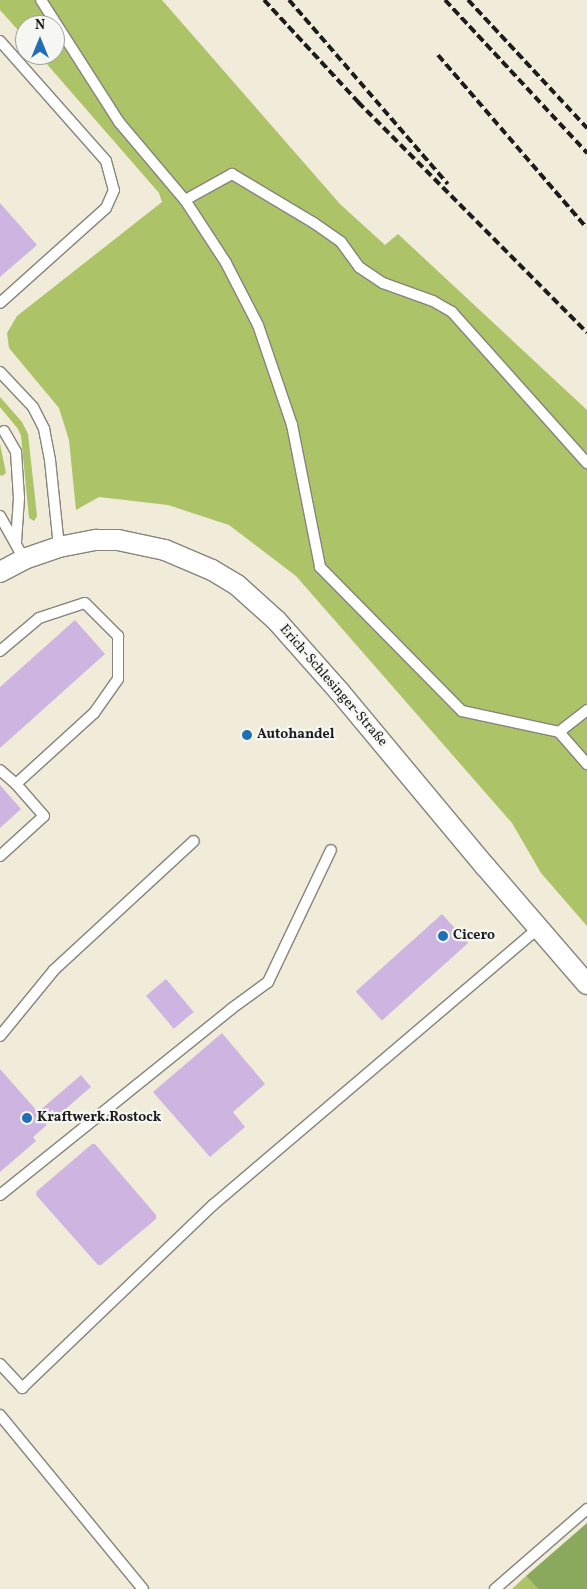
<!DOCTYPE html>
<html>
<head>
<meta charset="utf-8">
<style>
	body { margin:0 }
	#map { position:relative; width:587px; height:1589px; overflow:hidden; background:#f1ebda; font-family:Vollkorn,serif }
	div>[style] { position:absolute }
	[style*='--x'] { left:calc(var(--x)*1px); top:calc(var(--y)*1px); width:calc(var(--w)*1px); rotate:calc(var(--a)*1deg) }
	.green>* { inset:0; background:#adc367 }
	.forest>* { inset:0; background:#8aa95c }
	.building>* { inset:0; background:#ceb5e1; transform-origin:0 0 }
	.roads { filter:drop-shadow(1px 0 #86847b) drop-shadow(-1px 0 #86847b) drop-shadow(0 1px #86847b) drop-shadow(0 -1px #86847b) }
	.service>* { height:10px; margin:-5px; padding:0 5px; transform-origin:5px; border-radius:5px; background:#fff }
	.minor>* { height:20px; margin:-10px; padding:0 10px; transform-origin:10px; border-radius:10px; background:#fff }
	.rail>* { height:4px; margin-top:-2px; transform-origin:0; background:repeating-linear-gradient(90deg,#1c1c1c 0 8px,transparent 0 12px) }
	.dots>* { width:14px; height:14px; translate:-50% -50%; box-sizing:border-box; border:2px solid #f6f6f2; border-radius:50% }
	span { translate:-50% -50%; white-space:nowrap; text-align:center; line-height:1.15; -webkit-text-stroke:4.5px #f6f6f2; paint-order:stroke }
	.street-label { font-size:14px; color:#1c1c1c }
	.poi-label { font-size:14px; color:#1c1c1c; font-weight:700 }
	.left { translate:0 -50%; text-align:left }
	.north { position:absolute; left:15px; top:15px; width:50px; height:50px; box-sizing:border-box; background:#f6f6f2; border:1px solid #9f9f9c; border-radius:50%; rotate:0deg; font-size:14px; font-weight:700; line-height:20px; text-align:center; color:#1c1c1c }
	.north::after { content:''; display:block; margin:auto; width:18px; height:22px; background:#1f6fb2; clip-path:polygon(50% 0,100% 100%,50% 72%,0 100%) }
</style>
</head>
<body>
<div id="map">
	<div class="green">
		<div style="clip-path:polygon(0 0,162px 0,340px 204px,385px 245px,398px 234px,587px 410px,587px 926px,541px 873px,512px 823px,296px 576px,229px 525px,168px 505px,99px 497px,76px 510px,69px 440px,59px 408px,9px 348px,7px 333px,17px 316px,162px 202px,159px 193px,39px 55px,55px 55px,55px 25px,25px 25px,25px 38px,0 10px)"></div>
		<div style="clip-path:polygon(0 397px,22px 422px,28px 434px,37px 516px,34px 521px,29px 518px,21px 436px,18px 429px,0 407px)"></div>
		<div style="clip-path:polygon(0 444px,6px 473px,2px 476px,0 475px)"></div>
		<div style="clip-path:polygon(526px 1576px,538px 1589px,512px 1589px)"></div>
	</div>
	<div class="forest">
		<div style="clip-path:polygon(587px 1523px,587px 1589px,538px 1589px,526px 1576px)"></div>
	</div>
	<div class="building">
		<div style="clip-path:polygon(0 203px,37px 245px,0 277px)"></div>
		<div style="clip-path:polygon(75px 620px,105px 654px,0 748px,0 687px)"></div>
		<div style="clip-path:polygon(0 785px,21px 809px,0 828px)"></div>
		<div style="left:442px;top:914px;width:39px;height:116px;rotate:48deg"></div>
		<div style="left:166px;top:979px;width:43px;height:26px;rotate:50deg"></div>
		<div style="clip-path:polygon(222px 1033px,265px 1084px,233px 1112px,245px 1127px,210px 1157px,153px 1092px)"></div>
		<div style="clip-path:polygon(0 1069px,38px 1112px,81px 1075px,91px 1087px,33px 1137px,36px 1141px,0 1172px)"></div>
		<div style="clip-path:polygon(92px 1144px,95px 1144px,156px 1215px,156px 1219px,101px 1265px,98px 1265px,36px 1195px,37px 1191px)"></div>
	</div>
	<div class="roads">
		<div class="service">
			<div style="--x:41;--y:0;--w:145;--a:57.4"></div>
			<div style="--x:119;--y:122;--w:102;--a:49.8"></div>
			<div style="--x:185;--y:200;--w:75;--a:56.9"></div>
			<div style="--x:226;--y:263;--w:70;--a:62.7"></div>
			<div style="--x:258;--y:325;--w:106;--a:71.2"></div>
			<div style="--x:292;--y:425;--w:145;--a:78.8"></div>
			<div style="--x:320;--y:567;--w:202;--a:45.4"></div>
			<div style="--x:462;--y:711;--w:99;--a:12.2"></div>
			<div style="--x:559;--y:732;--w:36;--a:-38"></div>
			<div style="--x:0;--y:41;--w:160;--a:48.5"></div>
			<div style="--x:106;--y:161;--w:30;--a:75"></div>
			<div style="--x:114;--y:190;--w:20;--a:114"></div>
			<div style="--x:106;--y:208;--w:142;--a:138.1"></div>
			<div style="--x:185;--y:200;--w:54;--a:-29"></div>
			<div style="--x:232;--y:174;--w:96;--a:30.9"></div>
			<div style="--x:314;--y:223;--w:33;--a:35"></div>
			<div style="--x:341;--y:242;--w:31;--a:54"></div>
			<div style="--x:359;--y:267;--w:29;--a:34"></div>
			<div style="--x:383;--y:283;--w:53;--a:19.8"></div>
			<div style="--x:433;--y:301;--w:22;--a:30"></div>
			<div style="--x:452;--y:312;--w:203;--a:48.2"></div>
			<div style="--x:0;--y:372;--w:48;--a:46.7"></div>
			<div style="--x:33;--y:407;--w:25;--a:63"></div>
			<div style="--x:44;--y:429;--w:32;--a:79"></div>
			<div style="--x:50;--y:460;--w:87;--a:84.1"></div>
			<div style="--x:4;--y:431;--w:24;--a:60"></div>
			<div style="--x:16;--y:452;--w:46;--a:86.3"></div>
			<div style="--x:19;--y:498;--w:44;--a:93.9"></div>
			<div style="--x:0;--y:516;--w:49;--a:60.8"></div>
			<div style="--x:0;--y:651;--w:51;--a:-40.2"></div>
			<div style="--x:39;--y:618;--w:48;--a:-18.1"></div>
			<div style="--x:85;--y:603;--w:47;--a:45"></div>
			<div style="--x:118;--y:636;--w:43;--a:90"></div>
			<div style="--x:118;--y:679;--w:42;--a:125.2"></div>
			<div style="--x:94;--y:713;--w:105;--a:137.7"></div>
			<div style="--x:16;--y:784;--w:21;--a:-139"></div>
			<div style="--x:559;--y:732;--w:43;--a:48.8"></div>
			<div style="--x:0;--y:856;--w:59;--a:-42.3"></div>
			<div style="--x:44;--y:816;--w:43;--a:-131.2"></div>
			<div style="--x:0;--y:1036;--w:85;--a:-50.7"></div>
			<div style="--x:54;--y:970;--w:190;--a:-42.7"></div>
			<div style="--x:0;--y:1195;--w:297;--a:-38.8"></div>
			<div style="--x:231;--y:1009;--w:46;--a:-36.1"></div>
			<div style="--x:268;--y:982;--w:146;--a:-64.5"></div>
			<div style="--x:0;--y:1364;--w:33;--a:47"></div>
			<div style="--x:22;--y:1388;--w:265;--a:-43.8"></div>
			<div style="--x:213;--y:1205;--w:428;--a:-40.4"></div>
			<div style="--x:0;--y:1415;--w:225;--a:50.6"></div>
			<div style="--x:495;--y:1589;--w:122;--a:-41"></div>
		</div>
		<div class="minor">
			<div style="--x:0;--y:572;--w:27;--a:-28"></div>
			<div style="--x:24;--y:559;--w:37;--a:-19"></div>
			<div style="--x:59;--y:547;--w:38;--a:-11"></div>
			<div style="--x:96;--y:540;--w:22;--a:0"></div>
			<div style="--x:118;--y:540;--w:48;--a:12"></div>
			<div style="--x:165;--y:550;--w:51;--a:23.1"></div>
			<div style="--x:212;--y:570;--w:29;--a:31"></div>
			<div style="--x:237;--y:585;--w:54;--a:42"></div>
			<div style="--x:277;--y:621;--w:94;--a:48.5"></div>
			<div style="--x:339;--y:691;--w:228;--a:50.2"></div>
			<div style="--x:485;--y:866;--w:156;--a:49.2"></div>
		</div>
	</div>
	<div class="rail">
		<div style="--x:264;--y:0;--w:139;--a:47.3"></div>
		<div style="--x:358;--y:102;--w:325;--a:45.2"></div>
		<div style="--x:289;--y:0;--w:243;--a:49.2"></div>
		<div style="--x:445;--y:0;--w:209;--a:47.1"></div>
		<div style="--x:468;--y:0;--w:175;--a:47.1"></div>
		<div style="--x:438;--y:55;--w:228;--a:49.3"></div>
	</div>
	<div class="dots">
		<div style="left:247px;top:735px;background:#1f6fb2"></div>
		<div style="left:443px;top:936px;background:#1f6fb2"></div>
		<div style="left:27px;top:1118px;background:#1f6fb2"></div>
	</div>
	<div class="street-label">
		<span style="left:333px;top:686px;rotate:49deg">Erich-Schlesinger-Straße</span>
	</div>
	<div class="poi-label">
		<span class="left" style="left:257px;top:735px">Autohandel</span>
		<span class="left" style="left:453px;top:936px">Cicero</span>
		<span class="left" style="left:37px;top:1118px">Kraftwerk.Rostock</span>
	</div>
	<div class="north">N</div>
</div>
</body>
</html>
